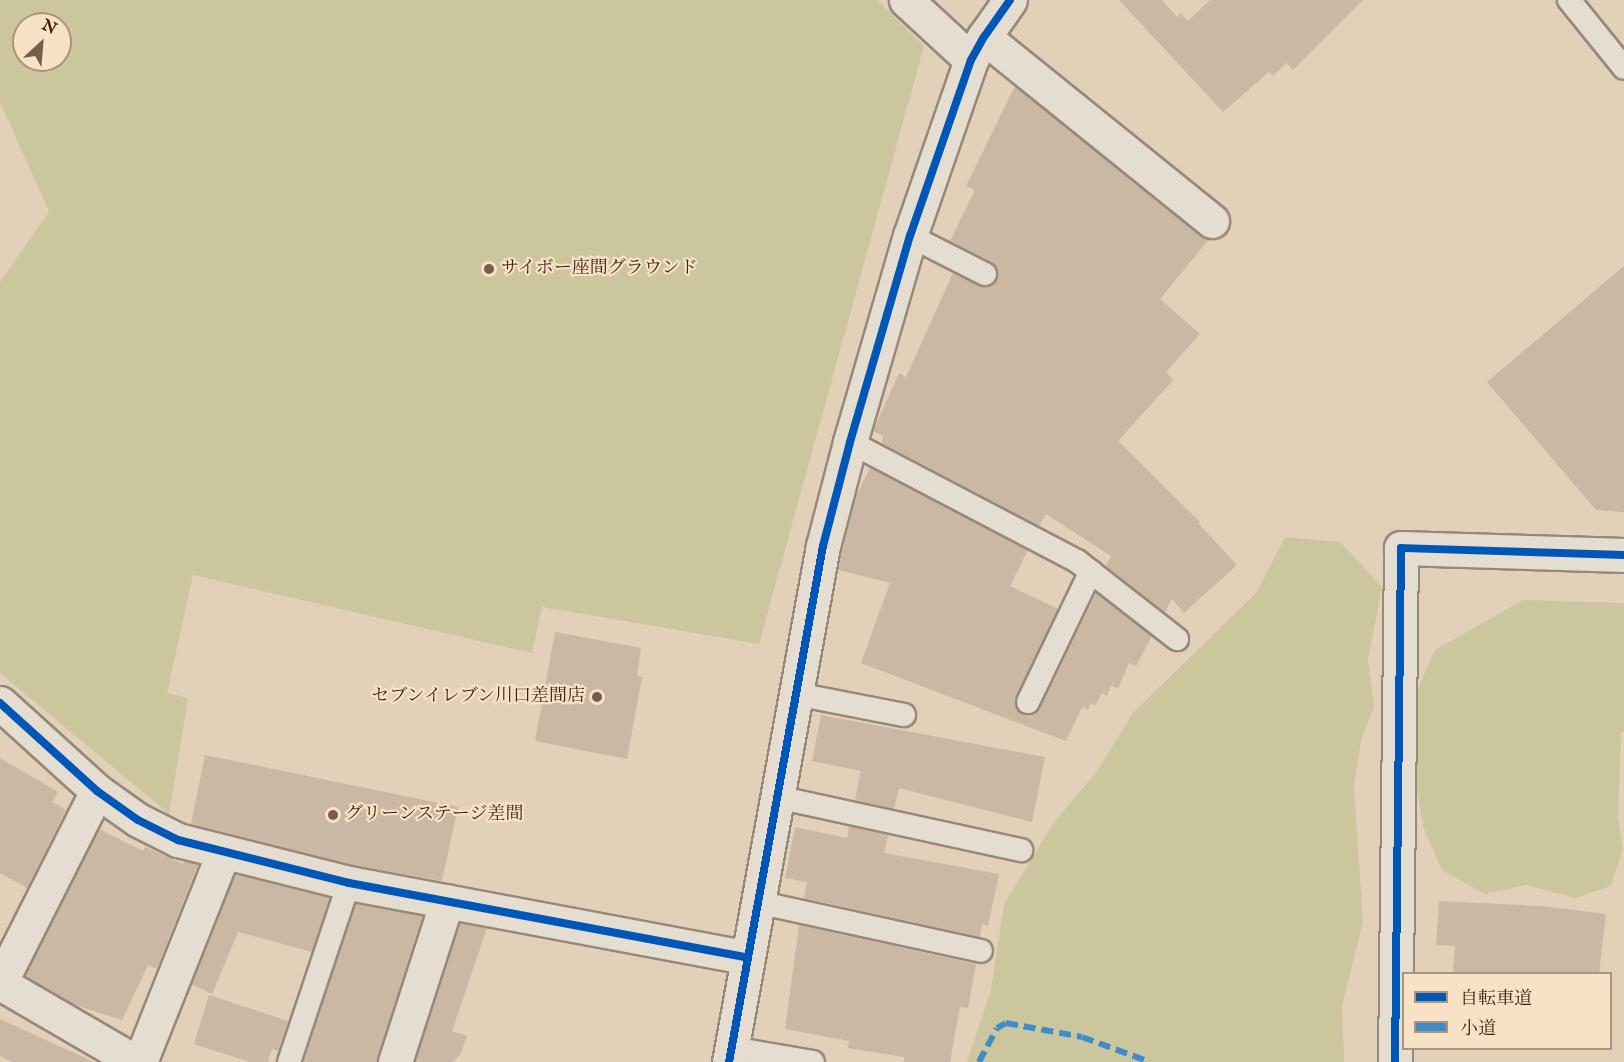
<!DOCTYPE html>
<html>
<head>
<meta charset="utf-8">
<style>
	body { margin:0 }
	#map { position:relative; width:1624px; height:1062px; overflow:hidden; background:#e2d0b8; font-family:"IM FELL English","Noto Serif JP",serif }
	div>[style] { position:absolute }
	[style*='--x'] { left:calc(var(--x)*1px); top:calc(var(--y)*1px); width:calc(var(--w)*1px); rotate:calc(var(--a)*1deg) }
	.green>* { inset:0; background:#cbc69e }
	.building>* { inset:0; background:#cab7a4 }
	.roads { filter:drop-shadow(2px 0 #97897a) drop-shadow(-2px 0 #97897a) drop-shadow(0 2px #97897a) drop-shadow(0 -2px #97897a) }
	.lane>* { height:22px; margin:-11px; padding:0 11px; transform-origin:11px; border-radius:11px; background:#e6ddd1 }
	.street>* { height:33px; margin:-16.5px; padding:0 16.5px; transform-origin:16.5px; border-radius:16.5px; background:#e6ddd1 }
	.secondary>* { height:33px; margin:-16.5px; padding:0 16.5px; transform-origin:16.5px; border-radius:16.5px; background:#e6ddd1 }
	.quiet>* { height:6px; margin-top:-3px; transform-origin:0; background:repeating-linear-gradient(90deg,#3f8dc7 0 12px,transparent 0 18px) }
	.cycleway>* { height:8px; margin:-4px; padding:0 4px; transform-origin:4px; border-radius:4px; background:#0057b8 }
	.dots>* { width:16px; height:16px; translate:-50% -50%; box-sizing:border-box; border:3px solid #f7e2c5; border-radius:50% }
	span { translate:-50% -50%; white-space:nowrap; text-align:center; line-height:1.15; -webkit-text-stroke:4.5px #f7e2c5; paint-order:stroke }
	.poi-label { font-size:18px; color:#3e1f0f }
	.left { translate:0 -50%; text-align:left }
	.right { translate:-100% -50%; text-align:right }
	.legend { position:absolute; left:1402px; top:972px; width:210px; height:78px; box-sizing:border-box; background:#f7e2c5; border:2px solid #ad947c; margin:0; padding:8px 10px; list-style:none; font-size:18px; color:#3e1f0f }
	.legend li { display:flex; align-items:center; gap:12px; height:30px }
	.legend b { width:30px; border:2px solid #ad947c }
	.north { position:absolute; left:12px; top:12px; width:60px; height:60px; box-sizing:border-box; background:#f7e2c5; border:2px solid #ad947c; border-radius:50%; rotate:26deg; font-size:16px; font-weight:700; line-height:24px; text-align:center; color:#3e1f0f }
	.north::after { content:''; display:block; margin:auto; width:21px; height:27px; background:#775d4a; clip-path:polygon(50% 0,100% 100%,50% 72%,0 100%) }
</style>
</head>
<body>
<div id="map">
	<div class="green">
		<div style="clip-path:polygon(evenodd,0 0,877px 0,924px 46px,759px 644px,542px 607px,532px 653px,193px 575px,167px 693px,188px 698px,169px 814px,0 673px,0 282px,49px 212px,0 102px,0 0,24px 24px,60px 24px,60px 60px,24px 60px,24px 24px)"></div>
		<div style="clip-path:polygon(1285px 537px,1340px 542px,1382px 587px,1368px 660px,1374px 706px,1361px 741px,1354px 787px,1363px 922px,1342px 1006px,1344px 1062px,967px 1062px,991px 990px,1004px 904px,1053px 824px,1098px 770px,1133px 713px,1257px 592px)"></div>
		<div style="clip-path:polygon(1523px 600px,1624px 603px,1624px 731px,1621px 733px,1618px 819px,1623px 849px,1611px 886px,1576px 898px,1526px 885px,1485px 894px,1442px 870px,1424px 829px,1415px 780px,1418px 688px,1435px 650px)"></div>
	</div>
	<div class="building">
		<div style="clip-path:polygon(1119px 0,1162px 0,1177px 17px,1181px 13px,1188px 21px,1210px 0,1363px 0,1293px 70px,1286px 63px,1273px 76px,1269px 72px,1223px 112px)"></div>
		<div style="clip-path:polygon(1015px 86px,1200px 236px,1209px 239px,1160px 299px,1200px 334px,1166px 372px,1173px 380px,1118px 441px,1200px 522px,1198px 523px,1237px 565px,1184px 613px,1172px 599px,1165px 612px,1106px 566px,1111px 556px,1046px 514px,1039px 526px,882px 443px,883px 436px,873px 431px,899px 373px,906px 377px,953px 273px,985px 287px,997px 280px,998px 273px,992px 262px,950px 241px,975px 190px,966px 186px)"></div>
		<div style="clip-path:polygon(1624px 266px,1624px 512px,1596px 510px,1487px 382px)"></div>
		<div style="clip-path:polygon(870px 468px,1028px 550px,1010px 586px,1058px 609px,1016px 696px,1015px 704px,1022px 714px,1030px 715px,1040px 708px,1096px 593px,1152px 636px,1136px 666px,1129px 663px,1118px 689px,1111px 685px,1107px 696px,1102px 693px,1095px 706px,1091px 703px,1088px 710px,1082px 707px,1066px 741px,861px 663px,890px 583px,838px 570px,855px 498px)"></div>
		<div style="clip-path:polygon(555px 632px,641px 648px,637px 676px,642px 677px,627px 759px,535px 741px)"></div>
		<div style="clip-path:polygon(821px 715px,1045px 757px,1032px 822px,899px 788px,894px 809px,855px 800px,861px 771px,812px 761px)"></div>
		<div style="clip-path:polygon(205px 755px,458px 807px,442px 881px,353px 865px,191px 824px)"></div>
		<div style="clip-path:polygon(0 758px,58px 792px,52px 802px,66px 810px,27px 888px,0 873px)"></div>
		<div style="clip-path:polygon(849px 826px,888px 835px,884px 853px,999px 874px,988px 926px,982px 924px,980px 937px,804px 898px,807px 882px,785px 878px,795px 827px,847px 838px)"></div>
		<div style="clip-path:polygon(99px 829px,143px 851px,145px 847px,183px 864px,184px 861px,198px 864px,157px 969px,148px 965px,122px 1020px,75px 1005px,25px 976px)"></div>
		<div style="clip-path:polygon(235px 874px,330px 898px,312px 952px,238px 932px,212px 994px,191px 984px)"></div>
		<div style="clip-path:polygon(1439px 901px,1542px 906px,1606px 914px,1599px 974px,1453px 974px,1455px 946px,1436px 945px)"></div>
		<div style="clip-path:polygon(356px 903px,423px 916px,377px 1062px,303px 1062px)"></div>
		<div style="clip-path:polygon(460px 923px,487px 928px,452px 1031px,467px 1036px,460px 1055px,453px 1062px,415px 1062px)"></div>
		<div style="clip-path:polygon(799px 925px,976px 964px,968px 1008px,960px 1007px,950px 1062px,904px 1062px,904px 1057px,848px 1048px,849px 1041px,785px 1029px)"></div>
		<div style="clip-path:polygon(209px 995px,288px 1021px,278px 1051px,272px 1049px,268px 1062px,250px 1062px,194px 1044px)"></div>
		<div style="clip-path:polygon(0 1019px,94px 1062px,13px 1062px,0 1056px)"></div>
	</div>
	<div class="roads">
		<div class="lane">
			<div style="--x:1569;--y:0;--w:87;--a:51"></div>
			<div style="--x:910;--y:236;--w:84;--a:26.9"></div>
			<div style="--x:850;--y:442;--w:256;--a:27.7"></div>
			<div style="--x:1077;--y:561;--w:127;--a:38"></div>
			<div style="--x:796;--y:694;--w:110;--a:11"></div>
			<div style="--x:1028;--y:702;--w:145;--a:-64.3"></div>
			<div style="--x:777;--y:797;--w:250;--a:12.3"></div>
			<div style="--x:757;--y:902;--w:229;--a:12.3"></div>
			<div style="--x:731;--y:1048;--w:83;--a:9.7"></div>
			<div style="--x:289;--y:1062;--w:189;--a:-71.5"></div>
		</div>
		<div class="street">
			<div style="--x:906;--y:0;--w:88;--a:42.7"></div>
			<div style="--x:984;--y:37;--w:293;--a:38.9"></div>
			<div style="--x:0;--y:703;--w:131;--a:42.2"></div>
			<div style="--x:97;--y:791;--w:50;--a:35.3"></div>
			<div style="--x:138;--y:820;--w:45;--a:26.6"></div>
			<div style="--x:178;--y:840;--w:176;--a:14.1"></div>
			<div style="--x:349;--y:883;--w:404;--a:10.6"></div>
			<div style="--x:0;--y:983;--w:215;--a:-63.2"></div>
			<div style="--x:0;--y:983;--w:157;--a:30.2"></div>
			<div style="--x:140;--y:1062;--w:225;--a:-68.3"></div>
			<div style="--x:395;--y:1062;--w:169;--a:-72.1"></div>
			<div style="--x:1395;--y:1062;--w:514;--a:-89.33"></div>
			<div style="--x:1401;--y:548;--w:223;--a:1.8"></div>
		</div>
		<div class="secondary">
			<div style="--x:729;--y:1062;--w:524;--a:-79.68"></div>
			<div style="--x:823;--y:546;--w:107;--a:-75.4"></div>
			<div style="--x:850;--y:442;--w:215;--a:-73.8"></div>
			<div style="--x:910;--y:236;--w:186;--a:-70.9"></div>
			<div style="--x:971;--y:60;--w:26;--a:-61"></div>
			<div style="--x:984;--y:37;--w:45;--a:-54.9"></div>
		</div>
	</div>
	<div class="quiet">
		<div style="--x:979;--y:1062;--w:38;--a:-62"></div>
		<div style="--x:997;--y:1028;--w:10;--a:-29"></div>
		<div style="--x:1006;--y:1023;--w:77;--a:10.4"></div>
		<div style="--x:1082;--y:1037;--w:72;--a:20.2"></div>
	</div>
	<div class="cycleway">
		<div style="--x:0;--y:703;--w:131;--a:42.2"></div>
		<div style="--x:97;--y:791;--w:50;--a:35.3"></div>
		<div style="--x:138;--y:820;--w:45;--a:26.6"></div>
		<div style="--x:178;--y:840;--w:176;--a:14.1"></div>
		<div style="--x:349;--y:883;--w:404;--a:10.6"></div>
		<div style="--x:729;--y:1062;--w:524;--a:-79.68"></div>
		<div style="--x:823;--y:546;--w:107;--a:-75.4"></div>
		<div style="--x:850;--y:442;--w:215;--a:-73.8"></div>
		<div style="--x:910;--y:236;--w:186;--a:-70.9"></div>
		<div style="--x:971;--y:60;--w:26;--a:-61"></div>
		<div style="--x:984;--y:37;--w:45;--a:-54.9"></div>
		<div style="--x:1395;--y:1062;--w:514;--a:-89.33"></div>
		<div style="--x:1401;--y:548;--w:223;--a:1.8"></div>
	</div>
	<div class="dots">
		<div style="left:489px;top:269px;background:#775d4a"></div>
		<div style="left:597px;top:697px;background:#775d4a"></div>
		<div style="left:333px;top:815px;background:#775d4a"></div>
	</div>
	<div class="poi-label">
		<span class="left" style="left:501px;top:269px">サイボー座間グラウンド</span>
		<span class="right" style="left:585px;top:697px">セブンイレブン川口差間店</span>
		<span class="left" style="left:345px;top:815px">グリーンステージ差間</span>
	</div>
	<ul class="legend">
	<li><b style="height:8px;background:#0057b8"></b>自転車道</li>
	<li><b style="height:8px;background:#3f8dc7"></b>小道</li>
	</ul>
	<div class="north">N</div>
</div>
</body>
</html>
